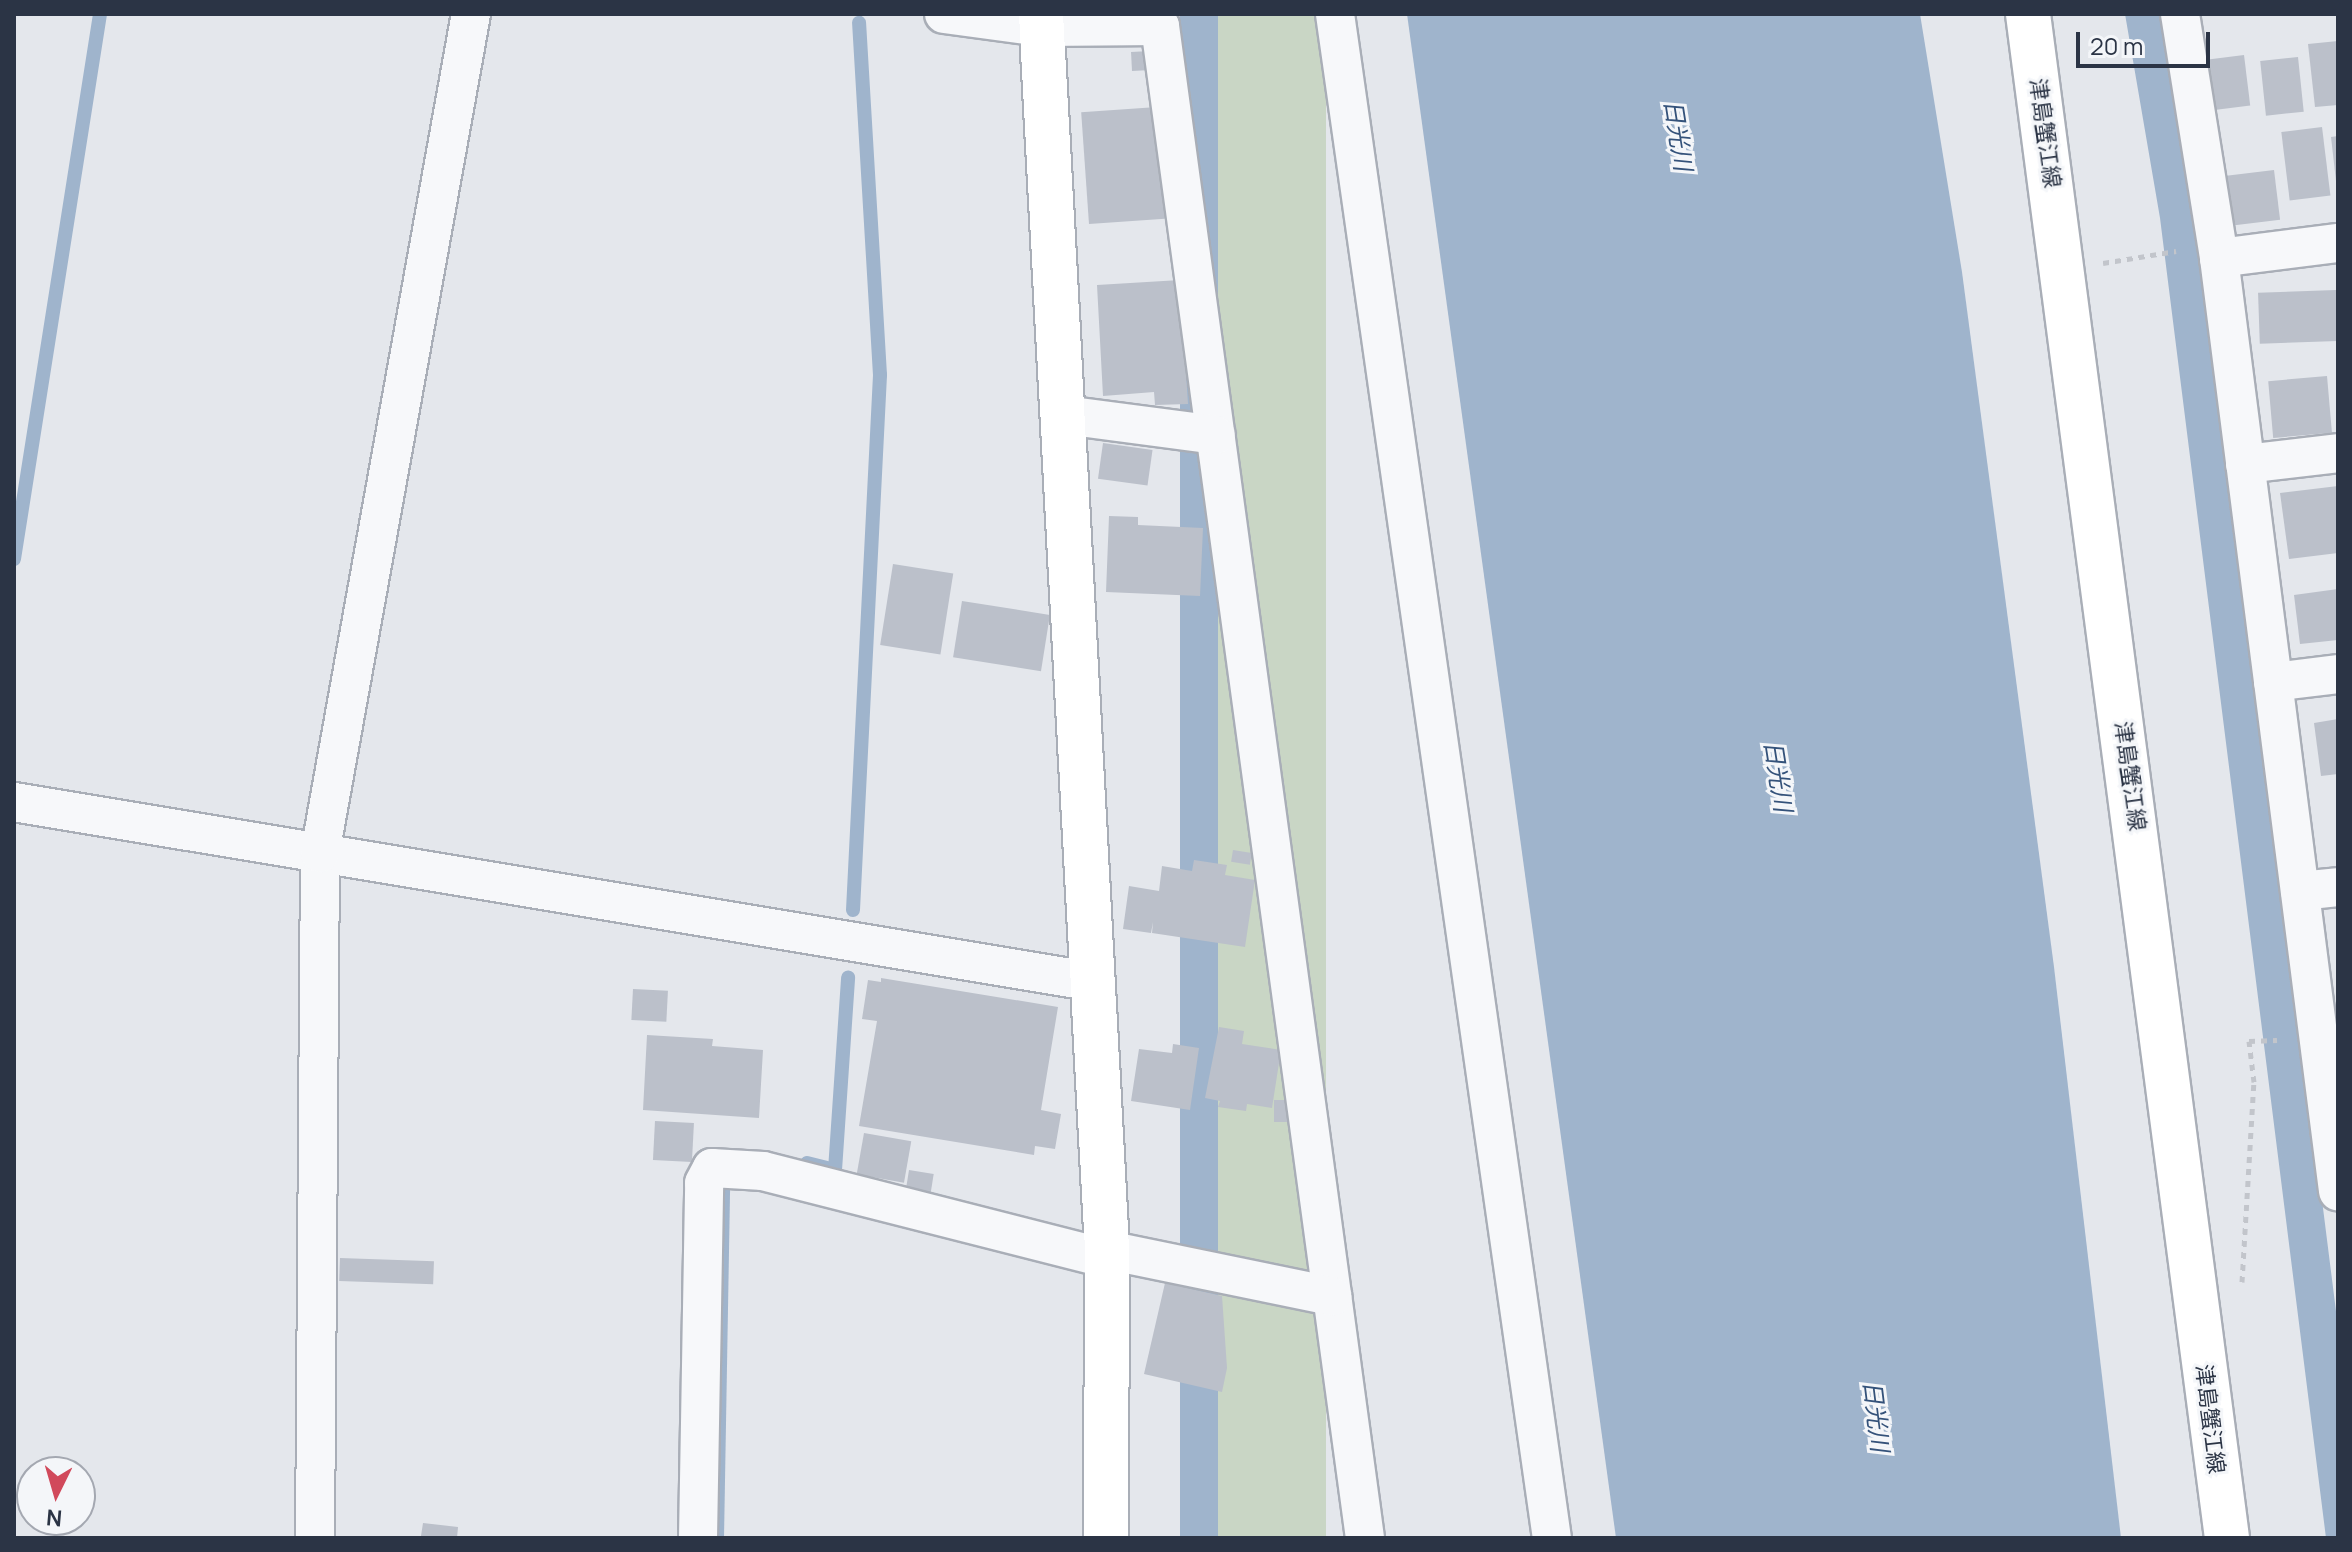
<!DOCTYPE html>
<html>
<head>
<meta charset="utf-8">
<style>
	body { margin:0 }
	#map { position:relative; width:2352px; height:1552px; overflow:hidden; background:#e4e7ec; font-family:Manrope,"Noto Sans JP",sans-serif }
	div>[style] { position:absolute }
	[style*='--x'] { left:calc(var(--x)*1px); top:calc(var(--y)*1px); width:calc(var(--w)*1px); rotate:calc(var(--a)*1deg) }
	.green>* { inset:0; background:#c9d6c5; transform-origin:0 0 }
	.water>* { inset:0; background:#9fb4cc; transform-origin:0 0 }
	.stream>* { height:14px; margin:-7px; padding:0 7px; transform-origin:7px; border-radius:7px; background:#9fb4cc }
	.building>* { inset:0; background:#bbc0ca; transform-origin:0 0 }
	.path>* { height:5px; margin-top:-2.5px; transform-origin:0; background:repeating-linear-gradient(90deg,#c2c5cb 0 6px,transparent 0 12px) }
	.roads { filter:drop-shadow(2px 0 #a9aeb7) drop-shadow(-2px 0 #a9aeb7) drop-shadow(0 2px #a9aeb7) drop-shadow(0 -2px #a9aeb7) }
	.street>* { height:38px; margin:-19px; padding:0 19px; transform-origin:19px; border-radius:19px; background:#f7f8fa }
	.secondary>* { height:44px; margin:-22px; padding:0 22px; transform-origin:22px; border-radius:22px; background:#fff }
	span { translate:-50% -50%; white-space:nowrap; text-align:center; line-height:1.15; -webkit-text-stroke:6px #f4f6f9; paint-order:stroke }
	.street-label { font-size:22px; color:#2b3445 }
	.water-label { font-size:24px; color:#34527a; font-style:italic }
	.frame { position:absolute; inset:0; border:16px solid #2b3445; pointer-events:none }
	.north { position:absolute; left:16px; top:1456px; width:80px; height:80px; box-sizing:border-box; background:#f4f6f9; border:2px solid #a4a8b1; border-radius:50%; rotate:185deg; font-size:22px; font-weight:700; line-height:32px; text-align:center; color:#2b3445 }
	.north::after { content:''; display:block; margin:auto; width:28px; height:36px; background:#d1495b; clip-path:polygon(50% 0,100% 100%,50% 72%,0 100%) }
	.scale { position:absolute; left:2076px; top:32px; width:134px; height:36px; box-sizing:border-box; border:4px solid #2b3445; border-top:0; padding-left:10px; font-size:24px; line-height:28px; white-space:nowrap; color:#2b3445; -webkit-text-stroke:6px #f4f6f9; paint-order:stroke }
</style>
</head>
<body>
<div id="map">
	<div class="green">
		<div style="left:1218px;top:14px;width:108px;height:1538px"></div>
	</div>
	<div class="water">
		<div style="left:1180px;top:14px;width:38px;height:1539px"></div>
		<div style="clip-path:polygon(1407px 14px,1920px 14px,1962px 272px,2054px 967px,2121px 1538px,1616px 1538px)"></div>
		<div style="clip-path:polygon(2125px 14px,2163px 14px,2197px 208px,2338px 1327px,2338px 1538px,2326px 1538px,2160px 218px)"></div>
	</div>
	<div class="stream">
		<div style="--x:14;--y:559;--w:552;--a:-81.03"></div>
		<div style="--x:853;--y:910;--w:536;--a:-87.11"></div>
		<div style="--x:880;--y:375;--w:353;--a:-93.4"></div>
		<div style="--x:807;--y:1163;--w:29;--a:14"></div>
		<div style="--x:835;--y:1170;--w:193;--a:-86.1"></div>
		<div style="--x:717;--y:1538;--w:359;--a:-89"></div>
	</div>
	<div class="building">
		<div style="clip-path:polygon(2338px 41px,2338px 105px,2315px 107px,2308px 44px)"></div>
		<div style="left:1150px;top:51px;width:19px;height:19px;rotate:87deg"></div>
		<div style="left:2244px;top:55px;width:51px;height:36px;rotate:83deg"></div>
		<div style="left:2298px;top:57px;width:55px;height:38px;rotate:84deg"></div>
		<div style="left:1157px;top:107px;width:112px;height:76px;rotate:86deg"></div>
		<div style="left:2322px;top:127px;width:69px;height:41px;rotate:83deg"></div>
		<div style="clip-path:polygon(2338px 136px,2338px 181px,2336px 181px,2331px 137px)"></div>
		<div style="left:2274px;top:170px;width:50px;height:52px;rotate:83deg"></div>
		<div style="clip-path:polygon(1180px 280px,1188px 404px,1155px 405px,1154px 392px,1103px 396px,1097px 285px)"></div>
		<div style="left:2336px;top:290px;width:51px;height:78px;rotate:88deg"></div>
		<div style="left:2327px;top:376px;width:57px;height:59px;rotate:85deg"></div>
		<div style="left:1103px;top:443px;width:50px;height:36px;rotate:8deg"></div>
		<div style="clip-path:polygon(2338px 486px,2338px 553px,2289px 559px,2280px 493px)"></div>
		<div style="clip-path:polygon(1109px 516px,1138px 517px,1138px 525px,1203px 528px,1200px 596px,1106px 592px)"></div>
		<div style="left:893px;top:564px;width:61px;height:82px;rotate:9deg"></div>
		<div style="clip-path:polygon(2338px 589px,2338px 640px,2300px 644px,2294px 595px)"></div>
		<div style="left:962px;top:601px;width:89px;height:57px;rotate:9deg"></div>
		<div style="clip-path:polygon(2338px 719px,2338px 774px,2321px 776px,2314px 723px)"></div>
		<div style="left:1233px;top:850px;width:19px;height:12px;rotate:9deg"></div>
		<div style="clip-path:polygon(1194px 860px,1227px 865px,1225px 875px,1255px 880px,1245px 947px,1152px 933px,1153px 922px,1151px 933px,1123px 929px,1129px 886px,1159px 891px,1162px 866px,1192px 871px)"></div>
		<div style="clip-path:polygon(881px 978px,1058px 1007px,1041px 1110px,1061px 1114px,1055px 1149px,1035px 1146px,1034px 1155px,859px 1126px,877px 1021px,862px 1019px,868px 980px,881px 982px)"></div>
		<div style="left:633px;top:989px;width:35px;height:31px;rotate:3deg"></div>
		<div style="clip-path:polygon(1219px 1027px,1244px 1031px,1242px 1044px,1281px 1050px,1272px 1108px,1247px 1104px,1246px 1111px,1218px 1107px,1220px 1101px,1205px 1098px)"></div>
		<div style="clip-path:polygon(647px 1035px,713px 1039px,712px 1046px,763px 1050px,759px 1118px,643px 1110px)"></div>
		<div style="clip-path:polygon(1173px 1044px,1199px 1048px,1190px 1110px,1131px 1101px,1139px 1049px,1172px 1053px)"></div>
		<div style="left:1274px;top:1100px;width:13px;height:22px"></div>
		<div style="left:655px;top:1121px;width:39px;height:39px;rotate:3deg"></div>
		<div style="left:864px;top:1133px;width:48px;height:42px;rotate:10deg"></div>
		<div style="left:909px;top:1170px;width:25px;height:21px;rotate:9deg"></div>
		<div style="left:340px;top:1258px;width:94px;height:23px;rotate:2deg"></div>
		<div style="clip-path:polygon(1165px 1283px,1222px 1296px,1227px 1368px,1222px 1392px,1144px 1374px)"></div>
		<div style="clip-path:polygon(423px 1523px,458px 1527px,457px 1538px,421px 1536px)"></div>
	</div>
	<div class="path">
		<div style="--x:2103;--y:263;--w:74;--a:-9.3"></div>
		<div style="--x:2242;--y:1282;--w:200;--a:-86.6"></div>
		<div style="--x:2254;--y:1082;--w:41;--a:-97"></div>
		<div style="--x:2249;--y:1041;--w:28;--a:-2"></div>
	</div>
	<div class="roads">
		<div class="street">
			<div style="--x:944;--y:14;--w:99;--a:7.6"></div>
			<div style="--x:1042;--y:27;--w:118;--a:-0.5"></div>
			<div style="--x:1160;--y:26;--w:1526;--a:82.28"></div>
			<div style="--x:1335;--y:14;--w:1539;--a:81.9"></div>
			<div style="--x:2180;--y:14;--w:247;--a:80.9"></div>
			<div style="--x:2219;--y:258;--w:941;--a:82.73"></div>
			<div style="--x:2219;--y:258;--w:120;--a:-7.2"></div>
			<div style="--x:1064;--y:415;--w:153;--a:7.5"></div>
			<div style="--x:2245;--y:464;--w:94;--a:-6.7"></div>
			<div style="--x:2273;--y:682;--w:65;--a:-7"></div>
			<div style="--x:14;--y:802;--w:1095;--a:9.46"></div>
			<div style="--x:2300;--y:891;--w:38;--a:-6"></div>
			<div style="--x:1107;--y:1250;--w:230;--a:11.6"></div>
			<div style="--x:315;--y:1538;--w:685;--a:-89.58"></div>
			<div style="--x:320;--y:853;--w:852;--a:-79.8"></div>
			<div style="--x:698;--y:1538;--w:355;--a:-89"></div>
			<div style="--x:704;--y:1183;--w:17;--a:-62"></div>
			<div style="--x:712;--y:1168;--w:51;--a:3.4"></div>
			<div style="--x:763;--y:1171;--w:355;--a:14.3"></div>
		</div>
		<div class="secondary">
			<div style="--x:1041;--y:14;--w:1238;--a:86.94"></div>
			<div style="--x:1107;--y:1250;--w:288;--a:90.2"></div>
			<div style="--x:2028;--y:14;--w:1537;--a:82.56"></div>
		</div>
	</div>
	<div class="street-label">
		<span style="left:2045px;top:133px;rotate:82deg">津島蟹江線</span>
		<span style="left:2130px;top:776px;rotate:82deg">津島蟹江線</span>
		<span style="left:2210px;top:1419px;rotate:83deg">津島蟹江線</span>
	</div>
	<div class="water-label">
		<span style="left:1679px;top:135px;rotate:81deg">日光川</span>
		<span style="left:1779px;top:776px;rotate:81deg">日光川</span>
		<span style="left:1877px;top:1416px;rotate:83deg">日光川</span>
	</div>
	<div class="frame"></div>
	<div class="north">N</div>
	<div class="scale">20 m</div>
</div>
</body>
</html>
